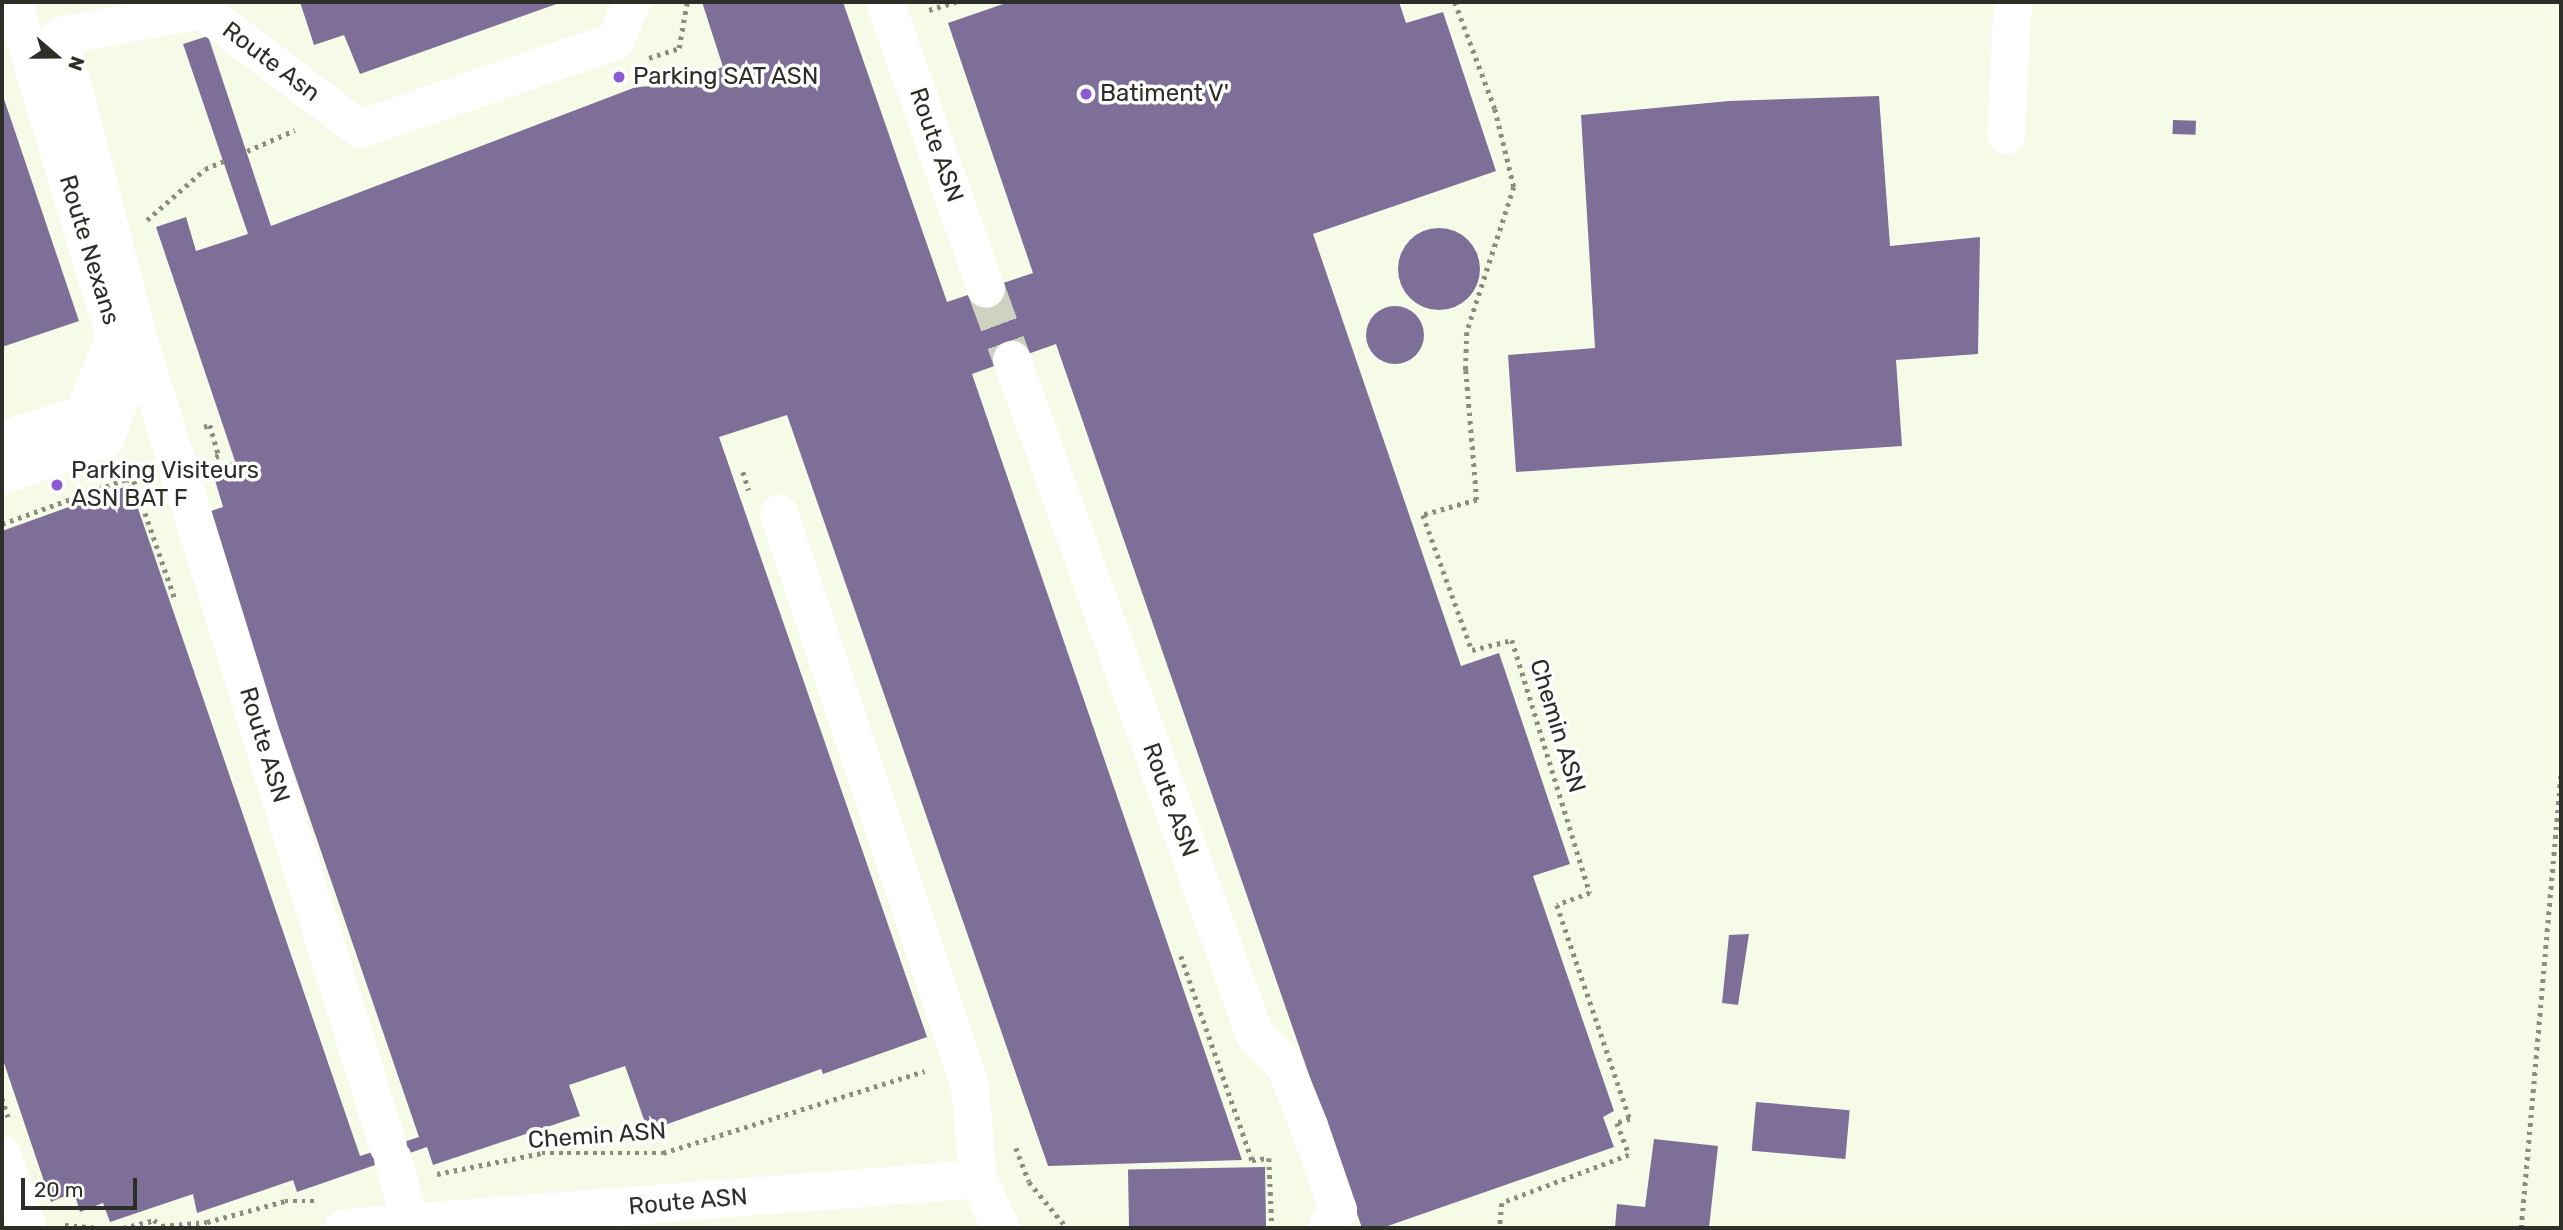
<!DOCTYPE html>
<html>
<head>
<meta charset="utf-8">
<style>
  body { margin:0 }
  #map { position:relative; width:2563px; height:1230px; overflow:hidden; background:#f6fbe7; font-family:Rubik,sans-serif }
  div>[style] { position:absolute }
  [style*='--x'] { left:calc(var(--x)*1px); top:calc(var(--y)*1px); width:calc(var(--w)*1px); rotate:calc(var(--a)*1deg) }
  .building>* { inset:0; background:#7e6f98; transform-origin:0 0 }
  .round { border-radius:50% }
  .minor-tunnel>* { height:38px; margin-top:-19px; transform-origin:0; background:repeating-linear-gradient(90deg,#ced2c1 0 38px,transparent 0 57px) }
  .path>* { height:4.5px; margin-top:-2.25px; transform-origin:0; background:repeating-linear-gradient(90deg,#8a8d80 0 3.5px,transparent 0 8.5px) }
  .minor>* { height:38px; margin:-19px; padding:0 19px; transform-origin:19px; border-radius:19px; background:#fff }
  .dots>* { width:19px; height:19px; translate:-50% -50%; box-sizing:border-box; border:4px solid #fff; border-radius:50% }
  span { translate:-50% -50%; white-space:nowrap; text-align:center; line-height:1.15; -webkit-text-stroke:7px #fff; paint-order:stroke }
  .street-label { font-size:24px; color:#2c2e27 }
  .poi-label { font-size:24px; color:#2c2e27 }
  .left { translate:0 -50%; text-align:left }
  .frame { position:absolute; inset:0; border:4px solid #2c2e27; pointer-events:none }
  .north { position:absolute; left:21px; top:21px; width:70px; height:70px; -webkit-text-stroke:5px #fff; paint-order:stroke; rotate:110deg; font-size:19px; font-weight:700; line-height:28px; text-align:center; color:#2c2e27 }
  .north::after { content:''; display:block; margin:auto; width:24px; height:32px; background:#2c2e27; clip-path:polygon(50% 0,100% 100%,50% 72%,0 100%) }
  .scale { position:absolute; left:21px; top:1178px; width:116px; height:32px; box-sizing:border-box; border:4px solid #2c2e27; border-top:0; padding-left:9px; font-size:21px; line-height:24px; white-space:nowrap; color:#2c2e27; -webkit-text-stroke:5px #fff; paint-order:stroke }
</style>
</head>
<body>
<div id="map">
  <div class="building">
    <i style="clip-path:polygon(300px 2px,562px 2px,360px 74px,344px 35px,314px 45px)"></i>
    <i style="clip-path:polygon(702px 2px,843px 2px,947px 302px,1033px 273px,948px 23px,1009px 2px,1399px 2px,1406px 23px,1443px 12px,1496px 171px,1313px 234px,1461px 666px,1499px 653px,1570px 864px,1533px 876px,1614px 1111px,1603px 1117px,1614px 1147px,1382px 1228px,1362px 1228px,1056px 344px,972px 374px,1242px 1160px,1048px 1166px,787px 415px,719px 437px,927px 1037px,823px 1074px,821px 1069px,648px 1131px,625px 1066px,569px 1085px,580px 1116px,433px 1165px,427px 1147px,297px 1192px,293px 1180px,197px 1213px,193px 1194px,110px 1222px,103px 1203px,80px 1212px,74px 1192px,51px 1202px,2px 1057px,2px 531px,130px 485px,360px 1156px,419px 1137px,205px 513px,223px 507px,212px 470px,235px 461px,156px 227px,186px 217px,196px 251px,248px 234px,183px 44px,208px 36px,271px 226px,636px 87px,670px 85px,723px 67px)"></i>
    <i style="clip-path:polygon(2px 93px,79px 321px,2px 347px)"></i>
    <i style="clip-path:polygon(1879px 96px,1890px 246px,1980px 237px,1978px 354px,1896px 360px,1902px 446px,1516px 472px,1508px 355px,1595px 348px,1581px 115px,1729px 101px)"></i>
    <i style="left:2173px;top:120px;width:23px;height:14px;rotate:2deg"></i>
    <i class="round" style="left:1398px;top:228px;width:82px;height:82px"></i>
    <i class="round" style="left:1366px;top:306px;width:58px;height:58px"></i>
    <i style="clip-path:polygon(1749px 934px,1738px 1005px,1722px 1003px,1729px 935px)"></i>
    <i style="left:1756px;top:1102px;width:94px;height:49px;rotate:5deg"></i>
    <i style="clip-path:polygon(1654px 1139px,1718px 1146px,1709px 1228px,1615px 1228px,1617px 1204px,1645px 1207px)"></i>
    <i style="left:1265px;top:1167px;width:61px;height:137px;rotate:89deg"></i>
  </div>
  <div class="minor-tunnel">
    <i style="--x:986;--y:289;--w:76;--a:69.9"></i>
  </div>
  <div class="path">
    <i style="--x:1420;--y:2;--w:6;--a:0"></i>
    <i style="--x:1455;--y:2;--w:114;--a:69.5"></i>
    <i style="--x:1495;--y:109;--w:80;--a:76.3"></i>
    <i style="--x:1514;--y:187;--w:152;--a:108"></i>
    <i style="--x:1467;--y:332;--w:38;--a:92"></i>
    <i style="--x:1466;--y:370;--w:130;--a:85.2"></i>
    <i style="--x:1477;--y:500;--w:56;--a:164.5"></i>
    <i style="--x:1423;--y:515;--w:144;--a:70.1"></i>
    <i style="--x:1472;--y:650;--w:41;--a:-14"></i>
    <i style="--x:1512;--y:640;--w:265;--a:72.9"></i>
    <i style="--x:1590;--y:893;--w:35;--a:160"></i>
    <i style="--x:1557;--y:905;--w:226;--a:71.2"></i>
    <i style="--x:1630;--y:1119;--w:14;--a:163"></i>
    <i style="--x:1617;--y:1123;--w:34;--a:69"></i>
    <i style="--x:1629;--y:1155;--w:136;--a:159.3"></i>
    <i style="--x:1502;--y:1203;--w:25;--a:95"></i>
    <i style="--x:929;--y:10;--w:28;--a:-17"></i>
    <i style="--x:649;--y:58;--w:32;--a:-18"></i>
    <i style="--x:679;--y:48;--w:47;--a:-80.1"></i>
    <i style="--x:247;--y:151;--w:52;--a:-23.6"></i>
    <i style="--x:147;--y:220;--w:77;--a:-41.3"></i>
    <i style="--x:205;--y:169;--w:21;--a:-23"></i>
    <i style="--x:204;--y:427;--w:6;--a:-18"></i>
    <i style="--x:210;--y:425;--w:32;--a:74"></i>
    <i style="--x:219;--y:456;--w:6;--a:162"></i>
    <i style="--x:743;--y:472;--w:19;--a:72"></i>
    <i style="--x:134;--y:481;--w:125;--a:70.8"></i>
    <i style="--x:2;--y:524;--w:132;--a:-19.9"></i>
    <i style="--x:126;--y:479;--w:8;--a:14"></i>
    <i style="--x:1181;--y:956;--w:216;--a:70.8"></i>
    <i style="--x:1252;--y:1160;--w:17;--a:-7"></i>
    <i style="--x:1269;--y:1158;--w:70;--a:87.5"></i>
    <i style="--x:2;--y:1098;--w:20;--a:72"></i>
    <i style="--x:1016;--y:1148;--w:36;--a:69"></i>
    <i style="--x:1029;--y:1182;--w:60;--a:50.4"></i>
    <i style="--x:437;--y:1174;--w:107;--a:-11.3"></i>
    <i style="--x:542;--y:1153;--w:121;--a:0"></i>
    <i style="--x:663;--y:1153;--w:274;--a:-17.4"></i>
    <i style="--x:65;--y:1225;--w:38;--a:5"></i>
    <i style="--x:123;--y:1228;--w:32;--a:-14"></i>
    <i style="--x:154;--y:1220;--w:10;--a:37"></i>
    <i style="--x:162;--y:1226;--w:45;--a:-5.1"></i>
    <i style="--x:207;--y:1222;--w:81;--a:-15.1"></i>
    <i style="--x:285;--y:1201;--w:31;--a:0"></i>
    <i style="--x:2521;--y:1228;--w:456;--a:-85"></i>
  </div>
  <div class="minor">
    <i style="--x:885;--y:2;--w:304;--a:70.6"></i>
    <i style="--x:2006;--y:135;--w:133;--a:-87"></i>
    <i style="--x:1012;--y:360;--w:717;--a:70.2"></i>
    <i style="--x:1255;--y:1035;--w:41;--a:45"></i>
    <i style="--x:1284;--y:1064;--w:67;--a:68"></i>
    <i style="--x:1309;--y:1126;--w:89;--a:71"></i>
    <i style="--x:1338;--y:1210;--w:21;--a:121"></i>
    <i style="--x:2;--y:440;--w:85;--a:-17.2"></i>
    <i style="--x:83;--y:415;--w:84;--a:-67.7"></i>
    <i style="--x:115;--y:337;--w:350;--a:-106.8"></i>
    <i style="--x:2;--y:476;--w:111;--a:-20.1"></i>
    <i style="--x:106;--y:438;--w:100;--a:-70.1"></i>
    <i style="--x:779;--y:514;--w:603;--a:71.54"></i>
    <i style="--x:970;--y:1086;--w:93;--a:85.1"></i>
    <i style="--x:388;--y:1146;--w:839;--a:-107.18"></i>
    <i style="--x:140;--y:344;--w:318;--a:-104.6"></i>
    <i style="--x:60;--y:36;--w:144;--a:-10.4"></i>
    <i style="--x:202;--y:10;--w:198;--a:37"></i>
    <i style="--x:360;--y:129;--w:270;--a:-19"></i>
    <i style="--x:615;--y:41;--w:43;--a:-66.4"></i>
    <i style="--x:2;--y:1155;--w:77;--a:70.4"></i>
    <i style="--x:393;--y:1159;--w:67;--a:74.5"></i>
    <i style="--x:344;--y:1228;--w:636;--a:-4.42"></i>
    <i style="--x:978;--y:1179;--w:54;--a:64.9"></i>
  </div>
  <div class="dots">
    <i style="left:619px;top:77px;background:#8d5ad2"></i>
    <i style="left:1086px;top:94px;background:#8d5ad2"></i>
    <i style="left:57px;top:485px;background:#8d5ad2"></i>
  </div>
  <div class="street-label">
    <span style="left:271px;top:62px;rotate:37deg">Route Asn</span>
    <span style="left:936px;top:145px;rotate:71deg">Route ASN</span>
    <span style="left:89px;top:250px;rotate:73deg">Route Nexans</span>
    <span style="left:1557px;top:726px;rotate:73deg">Chemin ASN</span>
    <span style="left:264px;top:745px;rotate:73deg">Route ASN</span>
    <span style="left:1170px;top:800px;rotate:70deg">Route ASN</span>
    <span style="left:597px;top:1136px;rotate:-4deg">Chemin ASN</span>
    <span style="left:688px;top:1202px;rotate:-5deg">Route ASN</span>
  </div>
  <div class="poi-label">
    <span class="left" style="left:633px;top:77px">Parking SAT ASN</span>
    <span class="left" style="left:1100px;top:94px">Batiment V'</span>
    <span class="left" style="left:71px;top:485px">Parking Visiteurs<br>ASN BAT F</span>
  </div>
  <div class="frame"></div>
  <div class="north">N</div>
  <div class="scale">20 m</div>
</div>
</body>
</html>
